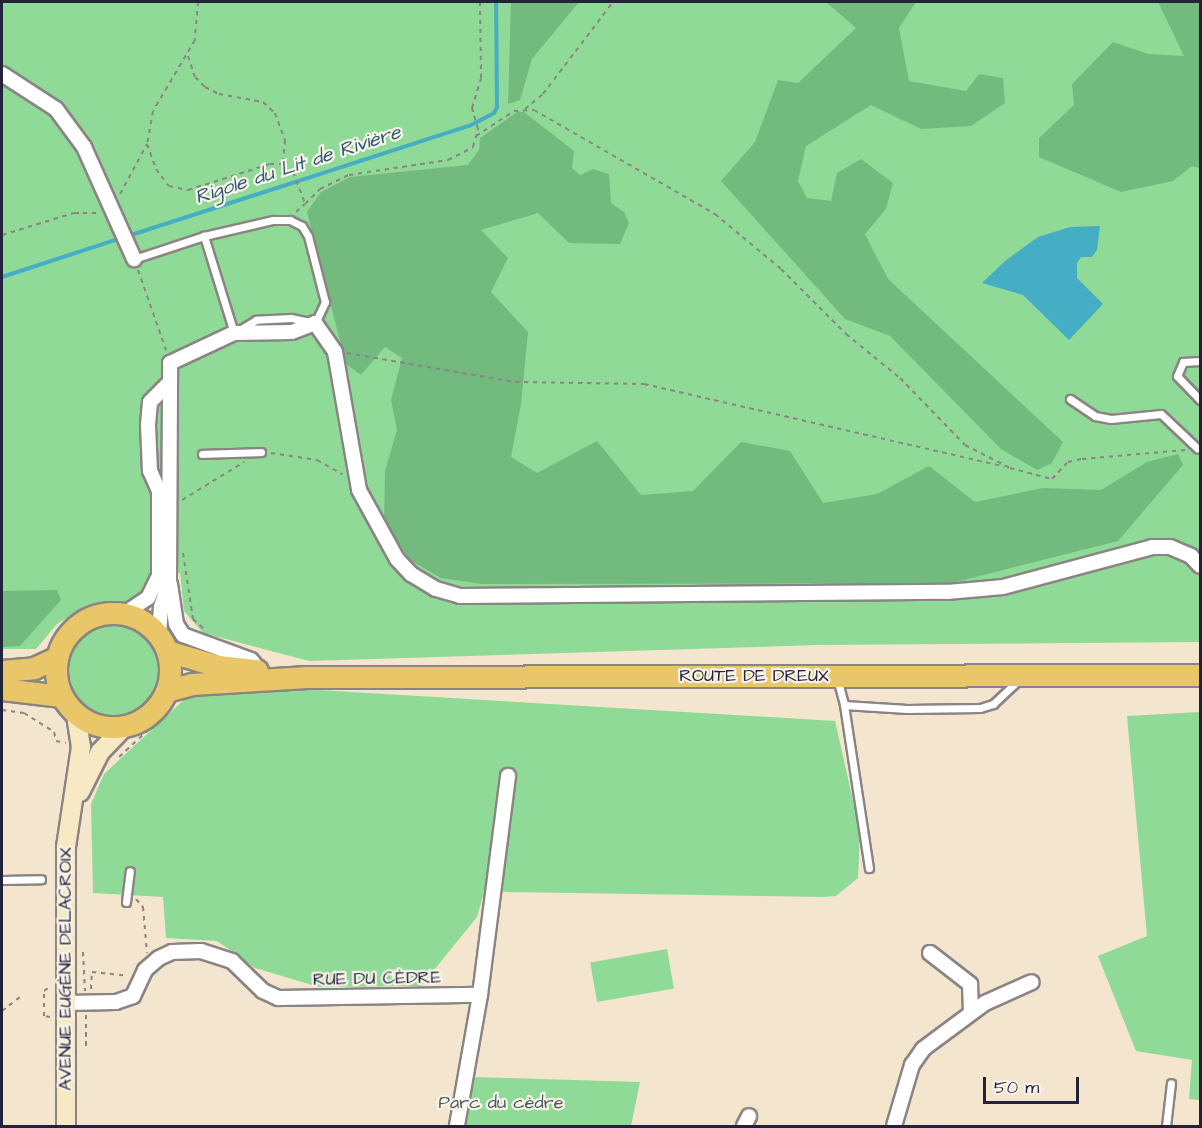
<!DOCTYPE html>
<html>
<head>
<meta charset="utf-8">
<style>
  body { margin:0 }
  #map { position:relative; width:1202px; height:1128px; overflow:hidden; background:#f4e5ce; font-family:"Architects Daughter",sans-serif }
  div>[style] { position:absolute }
  [style*='--x'] { left:calc(var(--x)*1px); top:calc(var(--y)*1px); width:calc(var(--w)*1px); rotate:calc(var(--a)*1deg) }
  .green>* { inset:0; background:#8fda96; transform-origin:0 0 }
  .round { border-radius:50% }
  .forest>* { inset:0; background:#73ba7f }
  .water>* { inset:0; background:#45aec4 }
  .stream>* { height:4px; margin:-2px; padding:0 2px; transform-origin:2px; border-radius:2px; background:#45aec4 }
  .path>* { height:2px; margin-top:-1px; transform-origin:0; background:repeating-linear-gradient(90deg,#8b8484 0 4.5px,transparent 0 9px) }
  .roads { filter:drop-shadow(2px 0 #8b8484) drop-shadow(-2px 0 #8b8484) drop-shadow(0 2px #8b8484) drop-shadow(0 -2px #8b8484) }
  .lane>* { height:7px; margin:-3.5px; padding:0 3.5px; transform-origin:3.5px; border-radius:3.5px; background:#fff }
  .street>* { height:14px; margin:-7px; padding:0 7px; transform-origin:7px; border-radius:7px; background:#fff }
  .secondary>* { height:18px; margin:-9px; padding:0 9px; transform-origin:9px; border-radius:9px; background:#f6e9c3 }
  .primary>* { height:21px; margin:-10.5px; padding:0 10.5px; transform-origin:10.5px; border-radius:10.5px; background:#e9c769 }
  .primary>.ring { margin:-10.5px; padding:0; box-sizing:content-box; background:none; border:21px solid #e9c769; border-radius:50% }
  span { translate:-50% -50%; white-space:nowrap; text-align:center; line-height:1.15; -webkit-text-stroke:4.5px #f7f3e8; paint-order:stroke }
  .street-label { font-size:18px; color:#22223b }
  .park-label { font-size:18px; color:#435956 }
  .water-label { font-size:20px; color:#305a72; font-style:italic }
  .frame { position:absolute; inset:0; border:3px solid #22223b; pointer-events:none }
  .scale { position:absolute; left:983px; top:1077px; width:96px; height:27px; box-sizing:border-box; border:3px solid #22223b; border-top:0; padding-left:8px; font-size:18px; line-height:21px; white-space:nowrap; color:#22223b; -webkit-text-stroke:4px #f7f3e8; paint-order:stroke }
</style>
</head>
<body>
<div id="map">
  <div class="green">
    <i style="clip-path:polygon(2px 2px,1200px 2px,1200px 642px,818px 645px,309px 661px,203px 633px,184px 611px,180px 573px,156px 569px,140px 600px,88px 605px,57px 624px,36px 649px,2px 649px)"></i>
    <i class="round" style="left:67px;top:625px;width:92px;height:92px"></i>
    <i style="clip-path:polygon(285px 688px,835px 721px,860px 831px,858px 878px,836px 896px,823px 897px,507px 892px,485px 889px,477px 917px,421px 986px,319px 987px,255px 968px,217px 941px,166px 938px,163px 897px,93px 893px,91px 804px,104px 774px,187px 697px)"></i>
    <i style="clip-path:polygon(1200px 712px,1200px 1100px,1189px 1099px,1192px 1060px,1136px 1051px,1098px 956px,1147px 936px,1127px 716px)"></i>
    <i style="left:667px;top:949px;width:40px;height:78px;rotate:80deg"></i>
    <i style="clip-path:polygon(473px 1077px,506px 1078px,640px 1082px,631px 1126px,465px 1126px)"></i>
  </div>
  <div class="forest">
    <i style="clip-path:polygon(511px 2px,579px 2px,532px 59px,520px 100px,508px 104px)"></i>
    <i style="clip-path:polygon(826px 2px,916px 2px,899px 28px,909px 81px,966px 91px,979px 74px,1003px 78px,1005px 103px,971px 126px,921px 129px,871px 105px,806px 146px,798px 181px,807px 198px,831px 201px,837px 173px,861px 159px,893px 183px,886px 209px,865px 234px,888px 279px,1063px 442px,1052px 463px,1037px 470px,1001px 449px,890px 336px,845px 319px,721px 181px,755px 142px,778px 80px,798px 83px,856px 28px)"></i>
    <i style="clip-path:polygon(1158px 2px,1200px 2px,1200px 168px,1192px 166px,1173px 181px,1121px 192px,1039px 157px,1039px 138px,1074px 105px,1072px 84px,1113px 42px,1148px 54px,1184px 56px)"></i>
    <i style="clip-path:polygon(517px 112px,524px 112px,574px 151px,572px 168px,580px 175px,593px 169px,609px 174px,611px 203px,624px 212px,629px 223px,620px 244px,569px 243px,538px 213px,481px 230px,508px 258px,491px 292px,528px 332px,521px 404px,511px 457px,537px 473px,597px 441px,641px 495px,693px 491px,741px 442px,790px 451px,823px 503px,877px 494px,929px 466px,975px 502px,1043px 488px,1101px 490px,1147px 462px,1178px 454px,1183px 465px,1118px 541px,952px 583px,482px 584px,441px 578px,410px 560px,384px 519px,385px 471px,397px 430px,391px 400px,402px 358px,385px 347px,361px 375px,346px 364px,307px 212px,321px 192px,350px 177px,468px 165px,479px 150px,480px 138px)"></i>
    <i style="clip-path:polygon(57px 590px,61px 600px,20px 646px,2px 647px,2px 591px)"></i>
  </div>
  <div class="water">
    <i style="clip-path:polygon(1100px 226px,1097px 250px,1092px 257px,1081px 257px,1077px 263px,1077px 278px,1103px 304px,1069px 340px,1023px 295px,982px 283px,1005px 261px,1038px 237px,1070px 227px)"></i>
  </div>
  <div class="stream">
    <i style="--x:128;--y:236;--w:358;--a:-17.9"></i>
    <i style="--x:469;--y:126;--w:28;--a:-27"></i>
    <i style="--x:494;--y:113;--w:7;--a:-63"></i>
    <i style="--x:497;--y:107;--w:105;--a:-90.5"></i>
    <i style="--x:2;--y:277;--w:125;--a:-18.1"></i>
  </div>
  <div class="path">
    <i style="--x:198;--y:2;--w:38;--a:95"></i>
    <i style="--x:195;--y:40;--w:82;--a:120.6"></i>
    <i style="--x:153;--y:111;--w:34;--a:100"></i>
    <i style="--x:147;--y:144;--w:27;--a:70"></i>
    <i style="--x:156;--y:169;--w:21;--a:53"></i>
    <i style="--x:169;--y:186;--w:19;--a:12"></i>
    <i style="--x:188;--y:190;--w:86;--a:-17.6"></i>
    <i style="--x:270;--y:164;--w:13;--a:0"></i>
    <i style="--x:283;--y:164;--w:13;--a:39"></i>
    <i style="--x:293;--y:172;--w:34;--a:69"></i>
    <i style="--x:305;--y:204;--w:21;--a:-45"></i>
    <i style="--x:320;--y:189;--w:32;--a:-26"></i>
    <i style="--x:349;--y:175;--w:100;--a:-8.6"></i>
    <i style="--x:448;--y:160;--w:28;--a:-27"></i>
    <i style="--x:473;--y:147;--w:19;--a:-74"></i>
    <i style="--x:478;--y:129;--w:22;--a:-106"></i>
    <i style="--x:472;--y:108;--w:31;--a:-73"></i>
    <i style="--x:481;--y:78;--w:76;--a:-90.8"></i>
    <i style="--x:188;--y:56;--w:22;--a:72"></i>
    <i style="--x:195;--y:77;--w:14;--a:45"></i>
    <i style="--x:205;--y:87;--w:16;--a:27"></i>
    <i style="--x:219;--y:94;--w:45;--a:10.3"></i>
    <i style="--x:263;--y:102;--w:16;--a:43"></i>
    <i style="--x:275;--y:113;--w:29;--a:70"></i>
    <i style="--x:285;--y:140;--w:24;--a:95"></i>
    <i style="--x:525;--y:109;--w:23;--a:-40"></i>
    <i style="--x:543;--y:94;--w:116;--a:-52.7"></i>
    <i style="--x:476;--y:136;--w:45;--a:-33.3"></i>
    <i style="--x:514;--y:111;--w:20;--a:-3"></i>
    <i style="--x:534;--y:110;--w:209;--a:29.9"></i>
    <i style="--x:715;--y:214;--w:86;--a:39.8"></i>
    <i style="--x:781;--y:269;--w:92;--a:45"></i>
    <i style="--x:846;--y:334;--w:70;--a:39.2"></i>
    <i style="--x:900;--y:378;--w:93;--a:45.9"></i>
    <i style="--x:965;--y:445;--w:51;--a:27.1"></i>
    <i style="--x:1010;--y:468;--w:43;--a:14.7"></i>
    <i style="--x:1052;--y:479;--w:23;--a:-47"></i>
    <i style="--x:1068;--y:462;--w:14;--a:-12"></i>
    <i style="--x:1082;--y:459;--w:104;--a:-4.9"></i>
    <i style="--x:120;--y:194;--w:57;--a:-61.6"></i>
    <i style="--x:296;--y:212;--w:12;--a:-42"></i>
    <i style="--x:2;--y:235;--w:75;--a:-17"></i>
    <i style="--x:74;--y:213;--w:25;--a:0"></i>
    <i style="--x:138;--y:270;--w:85;--a:70.7"></i>
    <i style="--x:347;--y:353;--w:170;--a:9.8"></i>
    <i style="--x:515;--y:382;--w:129;--a:0.9"></i>
    <i style="--x:644;--y:384;--w:370;--a:12.9"></i>
    <i style="--x:271;--y:453;--w:47;--a:8.7"></i>
    <i style="--x:317;--y:460;--w:29;--a:29"></i>
    <i style="--x:182;--y:500;--w:73;--a:-31.5"></i>
    <i style="--x:183;--y:553;--w:67;--a:81.4"></i>
    <i style="--x:193;--y:619;--w:15;--a:42"></i>
    <i style="--x:2;--y:710;--w:22;--a:8"></i>
    <i style="--x:24;--y:713;--w:36;--a:32"></i>
    <i style="--x:54;--y:732;--w:9;--a:77"></i>
    <i style="--x:56;--y:741;--w:10;--a:11"></i>
    <i style="--x:119;--y:757;--w:72;--a:-42.8"></i>
    <i style="--x:136;--y:899;--w:11;--a:49"></i>
    <i style="--x:143;--y:907;--w:46;--a:85"></i>
    <i style="--x:83;--y:952;--w:39;--a:87"></i>
    <i style="--x:91;--y:989;--w:17;--a:-87"></i>
    <i style="--x:92;--y:972;--w:36;--a:6"></i>
    <i style="--x:2;--y:1011;--w:23;--a:-38"></i>
    <i style="--x:50;--y:1017;--w:6;--a:-171"></i>
    <i style="--x:44;--y:1016;--w:25;--a:-90"></i>
    <i style="--x:44;--y:991;--w:9;--a:-36"></i>
    <i style="--x:86;--y:1046;--w:31;--a:-90"></i>
  </div>
  <div class="roads">
    <div class="lane">
      <i style="--x:134;--y:259;--w:74;--a:-18.2"></i>
      <i style="--x:204;--y:236;--w:71;--a:-13.1"></i>
      <i style="--x:273;--y:220;--w:17;--a:0"></i>
      <i style="--x:290;--y:220;--w:13;--a:27"></i>
      <i style="--x:302;--y:226;--w:12;--a:59"></i>
      <i style="--x:308;--y:236;--w:68;--a:75.6"></i>
      <i style="--x:325;--y:302;--w:23;--a:115"></i>
      <i style="--x:315;--y:323;--w:25;--a:-168"></i>
      <i style="--x:291;--y:318;--w:35;--a:177"></i>
      <i style="--x:256;--y:320;--w:26;--a:149"></i>
      <i style="--x:234;--y:333;--w:102;--a:-107.2"></i>
      <i style="--x:1200;--y:361;--w:17;--a:177"></i>
      <i style="--x:1183;--y:362;--w:15;--a:113"></i>
      <i style="--x:1177;--y:376;--w:33;--a:46"></i>
      <i style="--x:1070;--y:399;--w:30;--a:34"></i>
      <i style="--x:1095;--y:416;--w:16;--a:11"></i>
      <i style="--x:1111;--y:419;--w:50;--a:-5.7"></i>
      <i style="--x:1161;--y:414;--w:50;--a:43.4"></i>
      <i style="--x:202;--y:454;--w:59;--a:-1.9"></i>
      <i style="--x:837;--y:678;--w:28;--a:75"></i>
      <i style="--x:844;--y:705;--w:63;--a:3.6"></i>
      <i style="--x:907;--y:709;--w:73;--a:-0.8"></i>
      <i style="--x:980;--y:708;--w:14;--a:-17"></i>
      <i style="--x:993;--y:704;--w:34;--a:-43"></i>
      <i style="--x:844;--y:705;--w:165;--a:81.3"></i>
      <i style="--x:2;--y:880;--w:39;--a:-1"></i>
      <i style="--x:126;--y:902;--w:31;--a:-83"></i>
      <i style="--x:1166;--y:1126;--w:43;--a:-83.4"></i>
    </div>
    <div class="street">
      <i style="--x:2;--y:74;--w:64;--a:32.9"></i>
      <i style="--x:56;--y:109;--w:47;--a:53.6"></i>
      <i style="--x:84;--y:147;--w:123;--a:65.9"></i>
      <i style="--x:170;--y:584;--w:40;--a:81.5"></i>
      <i style="--x:176;--y:624;--w:13;--a:58"></i>
      <i style="--x:183;--y:635;--w:72;--a:20.2"></i>
      <i style="--x:251;--y:660;--w:13;--a:51"></i>
      <i style="--x:124;--y:614;--w:29;--a:-34"></i>
      <i style="--x:148;--y:598;--w:25;--a:-64"></i>
      <i style="--x:159;--y:575;--w:84;--a:-90"></i>
      <i style="--x:159;--y:491;--w:22;--a:-114"></i>
      <i style="--x:150;--y:471;--w:46;--a:-92.5"></i>
      <i style="--x:148;--y:425;--w:23;--a:-85"></i>
      <i style="--x:150;--y:402;--w:25;--a:-45"></i>
      <i style="--x:159;--y:635;--w:28;--a:-86"></i>
      <i style="--x:161;--y:607;--w:26;--a:-72"></i>
      <i style="--x:169;--y:582;--w:219;--a:-89.7"></i>
      <i style="--x:170;--y:363;--w:71;--a:-25.1"></i>
      <i style="--x:234;--y:333;--w:58;--a:-1"></i>
      <i style="--x:292;--y:332;--w:25;--a:-21"></i>
      <i style="--x:315;--y:323;--w:35;--a:55"></i>
      <i style="--x:335;--y:352;--w:140;--a:80.1"></i>
      <i style="--x:359;--y:490;--w:79;--a:61.2"></i>
      <i style="--x:397;--y:559;--w:21;--a:47"></i>
      <i style="--x:411;--y:574;--w:29;--a:31"></i>
      <i style="--x:436;--y:589;--w:25;--a:16"></i>
      <i style="--x:460;--y:596;--w:487;--a:-0.5"></i>
      <i style="--x:947;--y:592;--w:56;--a:-5.1"></i>
      <i style="--x:1003;--y:587;--w:154;--a:-15"></i>
      <i style="--x:1152;--y:547;--w:18;--a:0"></i>
      <i style="--x:1170;--y:547;--w:23;--a:23"></i>
      <i style="--x:1191;--y:556;--w:13;--a:48"></i>
      <i style="--x:930;--y:953;--w:51;--a:37.8"></i>
      <i style="--x:970;--y:984;--w:27;--a:88"></i>
      <i style="--x:480;--y:995;--w:221;--a:-82.7"></i>
      <i style="--x:66;--y:1003;--w:50;--a:-1.1"></i>
      <i style="--x:116;--y:1002;--w:18;--a:-19"></i>
      <i style="--x:133;--y:996;--w:29;--a:-65"></i>
      <i style="--x:145;--y:970;--w:18;--a:-41"></i>
      <i style="--x:159;--y:958;--w:14;--a:-25"></i>
      <i style="--x:172;--y:952;--w:29;--a:-2"></i>
      <i style="--x:201;--y:951;--w:33;--a:18"></i>
      <i style="--x:232;--y:961;--w:43;--a:44.1"></i>
      <i style="--x:263;--y:991;--w:17;--a:25"></i>
      <i style="--x:278;--y:998;--w:202;--a:-0.9"></i>
      <i style="--x:480;--y:995;--w:133;--a:100"></i>
      <i style="--x:744;--y:1126;--w:11;--a:-63"></i>
      <i style="--x:894;--y:1126;--w:64;--a:-73.6"></i>
      <i style="--x:912;--y:1065;--w:19;--a:-55"></i>
      <i style="--x:923;--y:1049;--w:77;--a:-36.6"></i>
      <i style="--x:985;--y:1003;--w:51;--a:-24.1"></i>
    </div>
    <div class="secondary">
      <i style="--x:80;--y:792;--w:45;--a:-63.4"></i>
      <i style="--x:100;--y:752;--w:36;--a:-46"></i>
      <i style="--x:66;--y:1126;--w:279;--a:-90"></i>
      <i style="--x:66;--y:847;--w:101;--a:-81.5"></i>
      <i style="--x:81;--y:747;--w:33;--a:-99"></i>
    </div>
    <div class="primary">
      <i class="ring" style="left:56px;top:613px;width:93px;height:93px"></i>
      <i style="--x:167;--y:651;--w:53;--a:16.4"></i>
      <i style="--x:218;--y:666;--w:39;--a:6"></i>
      <i style="--x:2;--y:671;--w:32;--a:-5"></i>
      <i style="--x:34;--y:668;--w:26;--a:-25"></i>
      <i style="--x:2;--y:689;--w:60;--a:6.7"></i>
      <i style="--x:166;--y:691;--w:27;--a:-15"></i>
      <i style="--x:192;--y:684;--w:115;--a:-3.5"></i>
      <i style="--x:307;--y:677;--w:893;--a:-0.13"></i>
    </div>
  </div>
  <div class="street-label">
    <span style="left:754px;top:676px">ROUTE DE DREUX</span>
    <span style="left:66px;top:969px;rotate:-90deg">AVENUE EUGÈNE DELACROIX</span>
    <span style="left:377px;top:979px;rotate:-1deg">RUE DU CÈDRE</span>
  </div>
  <div class="park-label">
    <span style="left:501px;top:1103px">Parc du cèdre</span>
  </div>
  <div class="water-label">
    <span style="left:298px;top:165px;rotate:-18deg">Rigole du Lit de Rivière</span>
  </div>
  <div class="frame"></div>
  <div class="scale">50 m</div>
</div>
</body>
</html>
